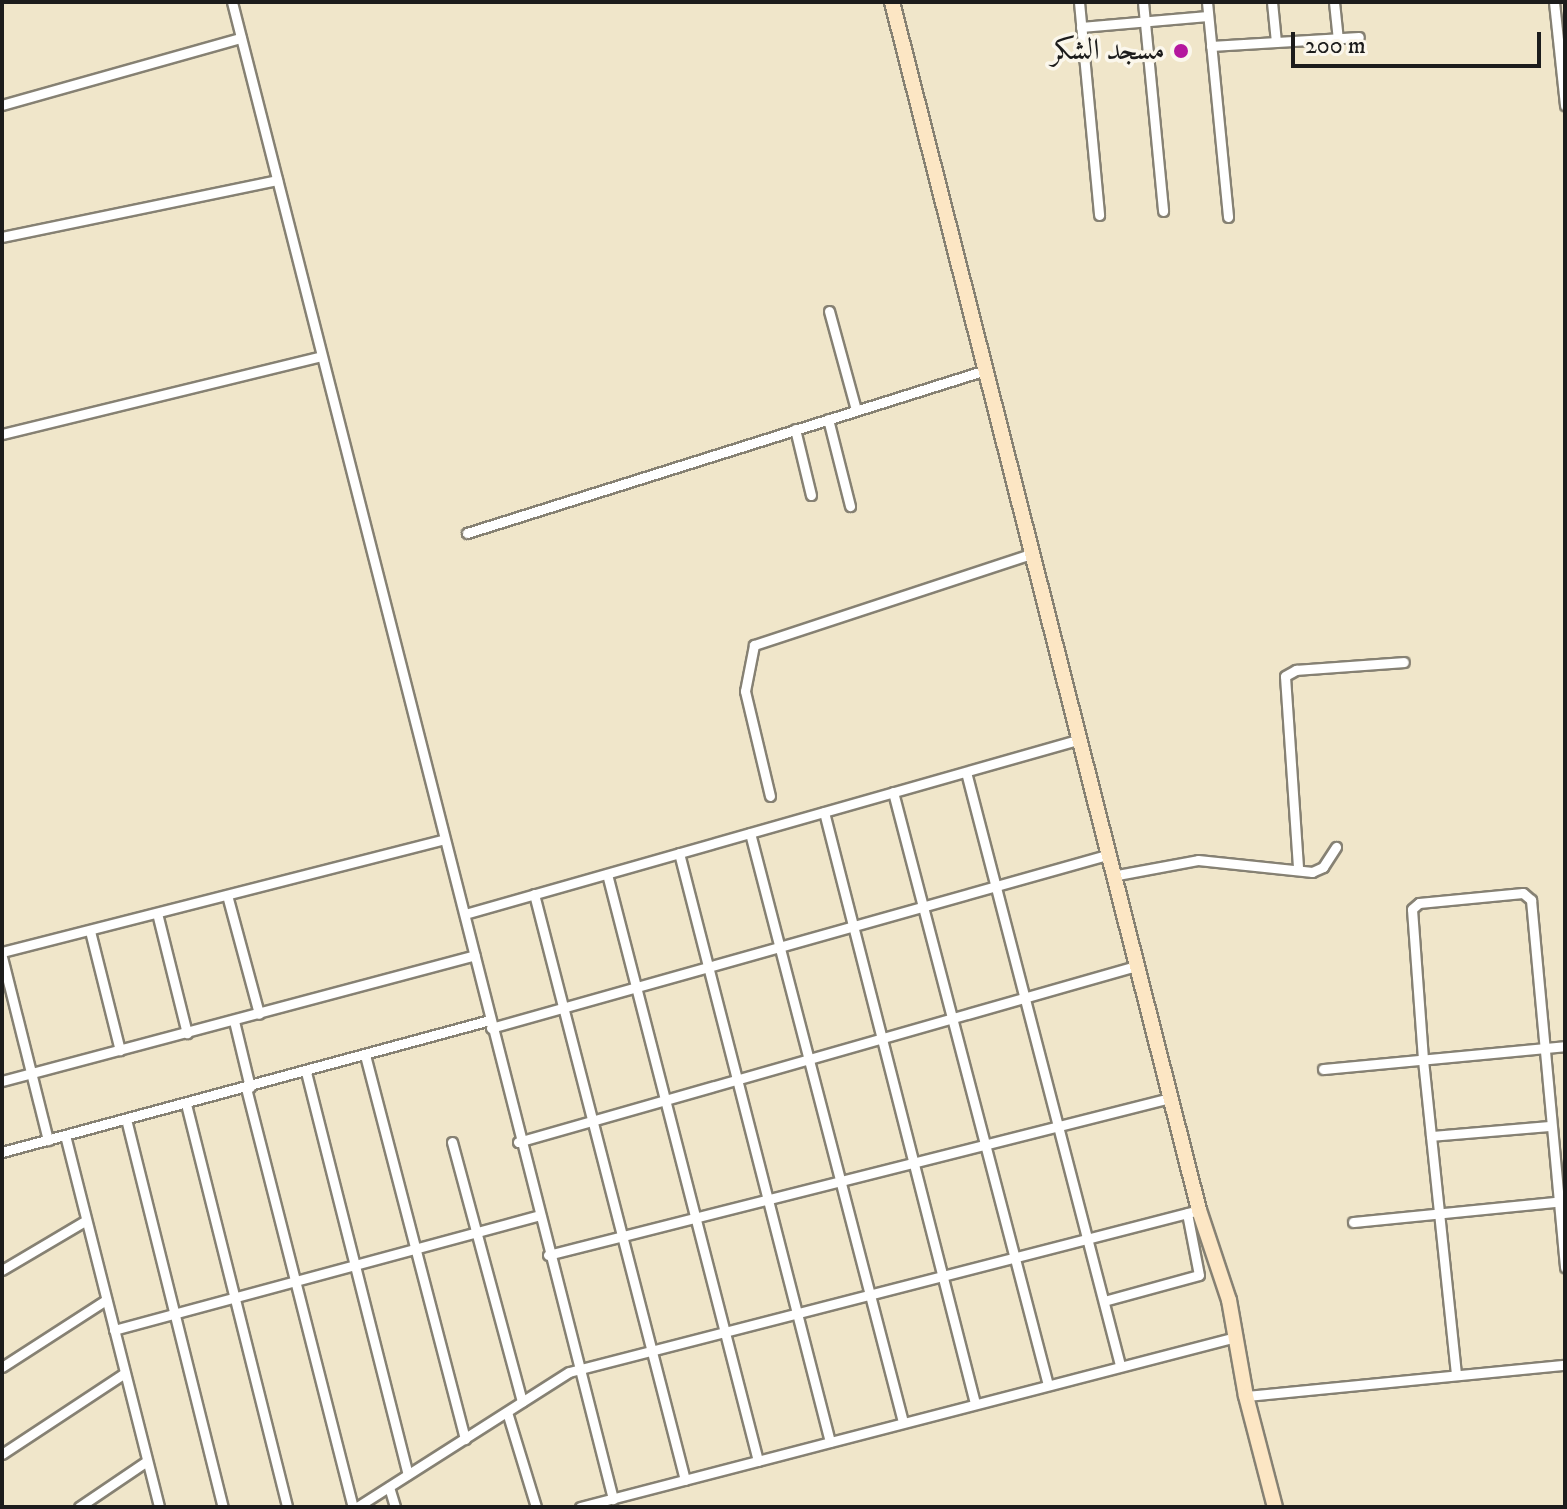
<!DOCTYPE html>
<html>
<head>
<meta charset="utf-8">
<style>
  body { margin:0 }
  #map { position:relative; width:1567px; height:1509px; overflow:hidden; background:#f0e6ca; font-family:"IM FELL DW Pica",Amiri,serif }
  div>[style] { position:absolute }
  [style*='--x'] { left:calc(var(--x)*1px); top:calc(var(--y)*1px); width:calc(var(--w)*1px); rotate:calc(var(--a)*1deg) }
  .roads { filter:drop-shadow(2px 0 #868173) drop-shadow(-2px 0 #868173) drop-shadow(0 2px #868173) drop-shadow(0 -2px #868173) }
  .street>* { height:9px; margin:-4.5px; padding:0 4.5px; transform-origin:4.5px; border-radius:4.5px; background:#fff }
  .secondary>* { height:14px; margin:-7px; padding:0 7px; transform-origin:7px; border-radius:7px; background:#fce6c4 }
  .dots>* { width:22px; height:22px; translate:-50% -50%; box-sizing:border-box; border:4px solid #fbf7ec; border-radius:50% }
  span { translate:-50% -50%; white-space:nowrap; text-align:center; line-height:1.15; -webkit-text-stroke:7px #fbf7ec; paint-order:stroke }
  .poi-label { font-size:30px; color:#1c1c1c }
  .right { translate:-100% -50%; text-align:right }
  .frame { position:absolute; inset:0; border:4px solid #1c1c1c; pointer-events:none }
  .scale { position:absolute; left:1291px; top:32px; width:250px; height:36px; box-sizing:border-box; border:4px solid #1c1c1c; border-top:0; padding-left:10px; font-size:24px; line-height:28px; white-space:nowrap; color:#1c1c1c; -webkit-text-stroke:6px #fbf7ec; paint-order:stroke }
</style>
</head>
<body>
<div id="map">
  <div class="roads">
    <div class="street">
      <i style="--x:232;--y:2;--w:1545;--a:75.72"></i>
      <i style="--x:1079;--y:2;--w:214;--a:84.6"></i>
      <i style="--x:1143;--y:2;--w:210;--a:84.5"></i>
      <i style="--x:1207;--y:2;--w:216;--a:84.4"></i>
      <i style="--x:1272;--y:2;--w:40;--a:84.3"></i>
      <i style="--x:1334;--y:2;--w:37;--a:84"></i>
      <i style="--x:1554;--y:2;--w:104;--a:83.9"></i>
      <i style="--x:1081;--y:27;--w:127;--a:-5"></i>
      <i style="--x:1211;--y:46;--w:148;--a:-3.5"></i>
      <i style="--x:2;--y:105;--w:248;--a:-15.7"></i>
      <i style="--x:2;--y:237;--w:281;--a:-11.7"></i>
      <i style="--x:829;--y:311;--w:103;--a:74.7"></i>
      <i style="--x:828;--y:419;--w:90;--a:75.8"></i>
      <i style="--x:795;--y:429;--w:68;--a:76.4"></i>
      <i style="--x:2;--y:434;--w:328;--a:-13.7"></i>
      <i style="--x:467;--y:533;--w:544;--a:-17.44"></i>
      <i style="--x:966;--y:772;--w:613;--a:75.44"></i>
      <i style="--x:893;--y:792;--w:613;--a:75.35"></i>
      <i style="--x:770;--y:796;--w:108;--a:-103.4"></i>
      <i style="--x:745;--y:691;--w:47;--a:-78.9"></i>
      <i style="--x:754;--y:645;--w:292;--a:-18.2"></i>
      <i style="--x:824;--y:812;--w:610;--a:75.67"></i>
      <i style="--x:750;--y:833;--w:609;--a:75.44"></i>
      <i style="--x:679;--y:853;--w:608;--a:75.62"></i>
      <i style="--x:1298;--y:867;--w:191;--a:-93.9"></i>
      <i style="--x:1285;--y:676;--w:13;--a:-29"></i>
      <i style="--x:1296;--y:670;--w:108;--a:-4.2"></i>
      <i style="--x:607;--y:874;--w:606;--a:75.57"></i>
      <i style="--x:1112;--y:876;--w:87;--a:-10.5"></i>
      <i style="--x:1198;--y:860;--w:115;--a:6"></i>
      <i style="--x:1312;--y:872;--w:12;--a:-24"></i>
      <i style="--x:1323;--y:867;--w:24;--a:-57"></i>
      <i style="--x:534;--y:894;--w:605;--a:75.55"></i>
      <i style="--x:227;--y:895;--w:123;--a:74.9"></i>
      <i style="--x:157;--y:913;--w:124;--a:76"></i>
      <i style="--x:465;--y:914;--w:636;--a:-15.87"></i>
      <i style="--x:90;--y:931;--w:123;--a:75.9"></i>
      <i style="--x:2;--y:952;--w:456;--a:-14.3"></i>
      <i style="--x:2;--y:957;--w:189;--a:75.9"></i>
      <i style="--x:234;--y:1021;--w:68;--a:76.4"></i>
      <i style="--x:491;--y:1028;--w:640;--a:-15.69"></i>
      <i style="--x:365;--y:1055;--w:397;--a:75.4"></i>
      <i style="--x:1323;--y:1069;--w:243;--a:-5.4"></i>
      <i style="--x:306;--y:1072;--w:415;--a:75.8"></i>
      <i style="--x:2;--y:1081;--w:489;--a:-14.9"></i>
      <i style="--x:246;--y:1088;--w:432;--a:75.7"></i>
      <i style="--x:186;--y:1104;--w:415;--a:75.9"></i>
      <i style="--x:126;--y:1119;--w:400;--a:76"></i>
      <i style="--x:65;--y:1135;--w:384;--a:75.8"></i>
      <i style="--x:1431;--y:1136;--w:120;--a:-4.8"></i>
      <i style="--x:452;--y:1142;--w:269;--a:74.9"></i>
      <i style="--x:518;--y:1142;--w:643;--a:-15.9"></i>
      <i style="--x:2;--y:1152;--w:506;--a:-15.14"></i>
      <i style="--x:1353;--y:1222;--w:213;--a:-5.7"></i>
      <i style="--x:548;--y:1255;--w:642;--a:-14.17"></i>
      <i style="--x:2;--y:1270;--w:96;--a:-30.6"></i>
      <i style="--x:1104;--y:1301;--w:98;--a:-15.3"></i>
      <i style="--x:1199;--y:1275;--w:63;--a:-101"></i>
      <i style="--x:114;--y:1330;--w:438;--a:-15.1"></i>
      <i style="--x:2;--y:1367;--w:124;--a:-32.8"></i>
      <i style="--x:1456;--y:1374;--w:317;--a:-96"></i>
      <i style="--x:1423;--y:1059;--w:150;--a:-94.2"></i>
      <i style="--x:1412;--y:909;--w:9;--a:-41"></i>
      <i style="--x:1419;--y:903;--w:104;--a:-5.5"></i>
      <i style="--x:1523;--y:893;--w:11;--a:41"></i>
      <i style="--x:1531;--y:900;--w:369;--a:84.7"></i>
      <i style="--x:1246;--y:1396;--w:321;--a:-5.6"></i>
      <i style="--x:507;--y:1412;--w:99;--a:73"></i>
      <i style="--x:2;--y:1454;--w:147;--a:-33.4"></i>
      <i style="--x:389;--y:1487;--w:21;--a:73"></i>
      <i style="--x:79;--y:1507;--w:82;--a:-34.1"></i>
      <i style="--x:357;--y:1507;--w:251;--a:-32.5"></i>
      <i style="--x:569;--y:1372;--w:650;--a:-14.42"></i>
      <i style="--x:580;--y:1507;--w:678;--a:-14.53"></i>
    </div>
    <div class="secondary">
      <i style="--x:892;--y:2;--w:1246;--a:75.74"></i>
      <i style="--x:1199;--y:1210;--w:95;--a:71.6"></i>
      <i style="--x:1229;--y:1300;--w:97;--a:80"></i>
      <i style="--x:1246;--y:1396;--w:115;--a:75.4"></i>
    </div>
  </div>
  <div class="dots">
    <i style="left:1181px;top:51px;background:#b5179e"></i>
  </div>
  <div class="poi-label">
    <span class="right" style="left:1165px;top:51px">مسجد الشكر</span>
  </div>
  <div class="frame"></div>
  <div class="scale">200 m</div>
</div>
</body>
</html>
